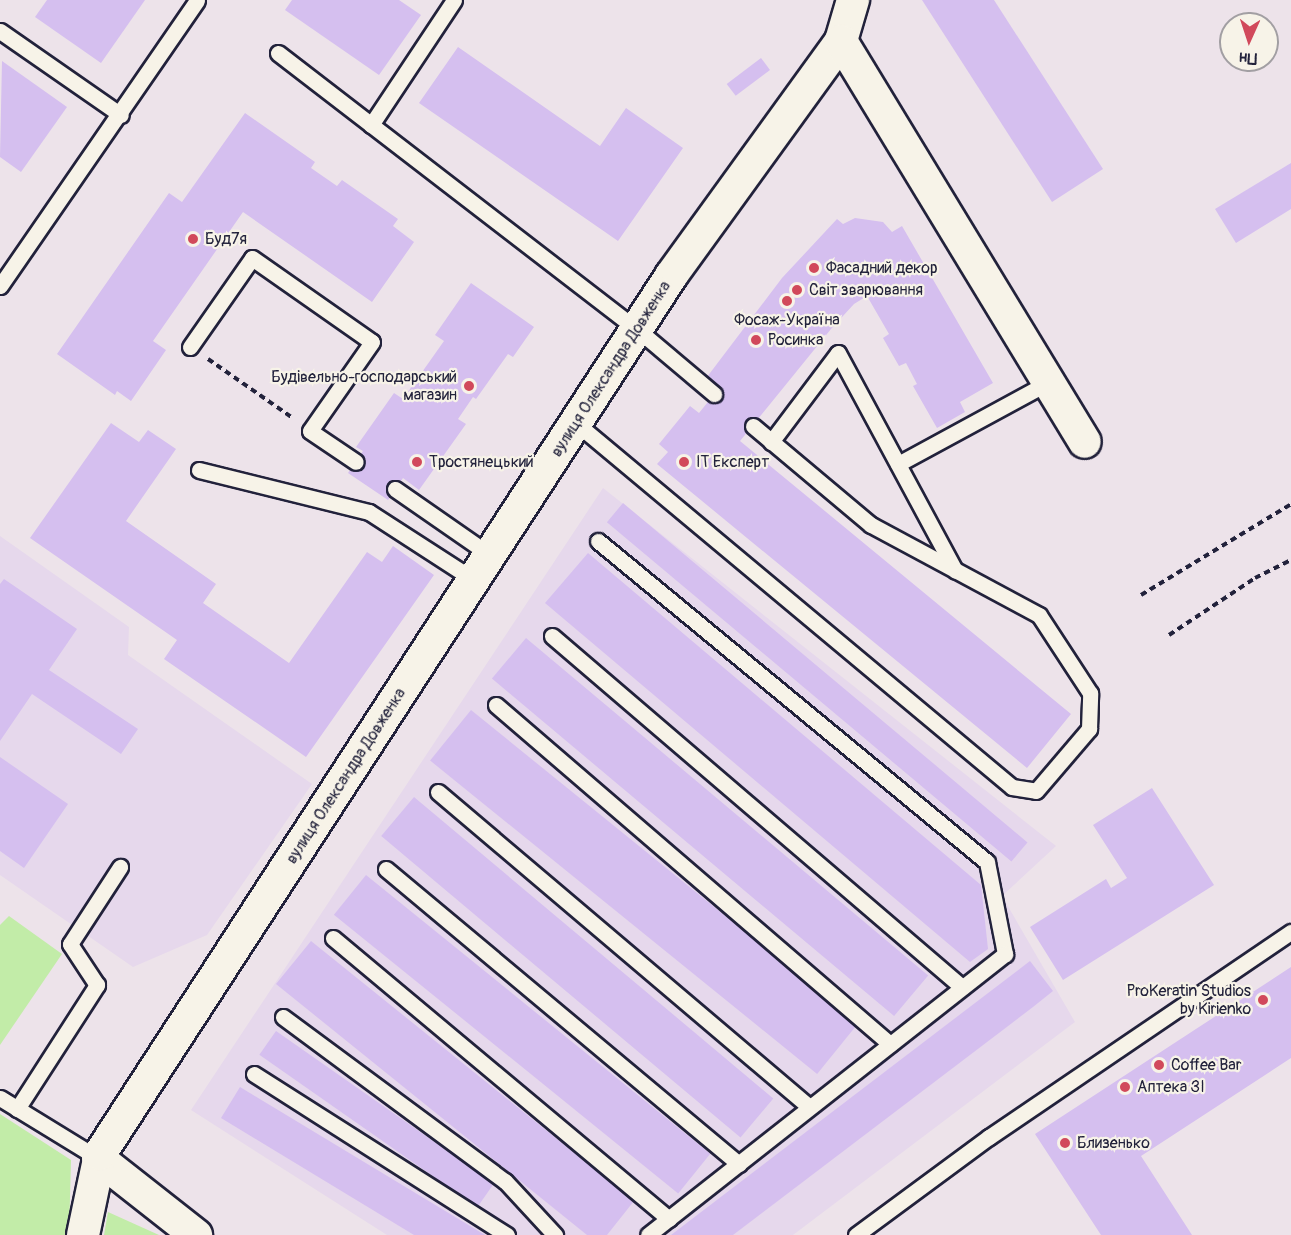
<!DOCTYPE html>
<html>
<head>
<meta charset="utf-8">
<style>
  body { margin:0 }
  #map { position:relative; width:1291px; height:1235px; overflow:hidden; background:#ede3ea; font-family:Pangolin,sans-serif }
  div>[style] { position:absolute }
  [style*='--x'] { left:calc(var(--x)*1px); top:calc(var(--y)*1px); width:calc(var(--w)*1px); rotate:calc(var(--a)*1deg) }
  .built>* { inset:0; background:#e6d8ec }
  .green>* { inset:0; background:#c2eca8 }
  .building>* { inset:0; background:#d5bfef; transform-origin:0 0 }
  .path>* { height:4px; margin-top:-2px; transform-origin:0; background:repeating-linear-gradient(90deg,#22223b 0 6px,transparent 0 10.5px) }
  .roads { filter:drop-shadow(2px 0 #22223b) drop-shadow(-2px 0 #22223b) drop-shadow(0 2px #22223b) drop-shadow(0 -2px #22223b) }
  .service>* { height:15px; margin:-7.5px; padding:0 7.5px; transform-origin:7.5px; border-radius:7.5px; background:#f7f3e8 }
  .minor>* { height:32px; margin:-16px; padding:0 16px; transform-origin:16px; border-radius:16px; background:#f7f3e8 }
  .dots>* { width:16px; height:16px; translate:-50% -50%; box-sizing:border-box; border:3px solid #f7f3e8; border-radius:50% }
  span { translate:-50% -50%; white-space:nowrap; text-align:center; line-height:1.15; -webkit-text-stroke:4.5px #f7f3e8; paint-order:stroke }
  .poi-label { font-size:16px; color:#22223b }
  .left { translate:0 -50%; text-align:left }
  .right { translate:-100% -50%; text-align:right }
  .street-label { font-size:16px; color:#22223b }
  .north { position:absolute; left:1219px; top:12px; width:60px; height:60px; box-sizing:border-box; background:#f7f3e8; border:2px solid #a29fa3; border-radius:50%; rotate:183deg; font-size:16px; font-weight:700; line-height:24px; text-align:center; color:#22223b }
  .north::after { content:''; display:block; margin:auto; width:21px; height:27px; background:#d1495b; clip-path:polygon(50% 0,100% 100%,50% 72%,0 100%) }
</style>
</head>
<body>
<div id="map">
  <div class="built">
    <i style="clip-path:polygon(603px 488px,1056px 846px,1002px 896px,1075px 1022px,793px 1235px,387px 1235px,191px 1110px)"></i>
    <i style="clip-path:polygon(0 536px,129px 627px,128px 655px,312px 784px,207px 935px,133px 967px,0 875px)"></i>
  </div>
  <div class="green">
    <i style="clip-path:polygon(9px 916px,62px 954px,0 1045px,0 925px)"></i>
    <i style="clip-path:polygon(0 1114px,71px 1160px,69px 1235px,0 1235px)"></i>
    <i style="clip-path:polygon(108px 1212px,159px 1235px,104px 1235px)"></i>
  </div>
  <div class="building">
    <i style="clip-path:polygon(47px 0,145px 0,101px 63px,35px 17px)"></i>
    <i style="clip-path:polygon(292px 0,399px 0,421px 15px,379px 75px,285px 10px)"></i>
    <i style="clip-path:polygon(922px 0,994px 0,1103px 169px,1052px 202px)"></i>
    <i style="clip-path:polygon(458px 47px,600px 146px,626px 108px,683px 148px,618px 241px,419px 103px)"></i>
    <i style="left:761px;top:58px;width:15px;height:43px;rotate:53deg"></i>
    <i style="clip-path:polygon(2px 61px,67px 107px,21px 172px,0 157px)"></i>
    <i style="clip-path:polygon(245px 113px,315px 162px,311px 168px,337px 186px,342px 180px,398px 219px,393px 226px,414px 242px,372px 302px,243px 212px,153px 341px,166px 350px,131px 401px,117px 391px,115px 395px,57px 354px,169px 193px,182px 202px)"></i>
    <i style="clip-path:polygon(1291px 163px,1291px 209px,1236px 243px,1215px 209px)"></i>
    <i style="clip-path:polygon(855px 218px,883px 222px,892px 232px,902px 226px,993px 383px,960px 402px,965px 412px,937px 428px,913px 386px,917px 384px,906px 363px,899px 366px,883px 338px,889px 334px,867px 296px,854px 304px,831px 329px,740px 441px,1071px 714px,1027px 768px,657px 464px,668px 452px,659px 444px,690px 406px,699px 413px,720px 387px,707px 377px,782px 278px,837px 219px,843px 224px)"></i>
    <i style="clip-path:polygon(471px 283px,534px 327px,513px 357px,508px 354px,476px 399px,473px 397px,458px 419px,466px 424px,419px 490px,403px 478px,388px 500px,348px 473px,363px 451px,356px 447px,394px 393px,403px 399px,444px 341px,435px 335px)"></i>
    <i style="clip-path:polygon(111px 423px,139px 442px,148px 430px,176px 449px,126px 521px,216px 584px,203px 603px,289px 663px,367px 552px,382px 562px,393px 546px,434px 575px,306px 757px,164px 659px,177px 640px,30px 538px)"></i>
    <i style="left:623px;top:503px;width:528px;height:25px;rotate:40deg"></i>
    <i style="clip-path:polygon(588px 553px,981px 885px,988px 949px,970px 962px,545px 603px)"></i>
    <i style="clip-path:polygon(4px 579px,77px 629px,49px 670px,138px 729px,121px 754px,32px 694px,0 741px,0 584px)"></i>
    <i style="left:526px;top:638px;width:525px;height:53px;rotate:40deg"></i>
    <i style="left:471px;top:710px;width:498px;height:65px;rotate:39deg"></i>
    <i style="clip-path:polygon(0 757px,68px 804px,24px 868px,0 851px)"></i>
    <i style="clip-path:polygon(1152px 788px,1214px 885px,1063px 980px,1030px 927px,1106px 879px,1111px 888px,1127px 878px,1093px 825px)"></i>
    <i style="left:414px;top:797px;width:469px;height:51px;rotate:40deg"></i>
    <i style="left:366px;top:875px;width:443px;height:51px;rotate:39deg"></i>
    <i style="clip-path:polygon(311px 941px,634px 1201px,607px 1235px,587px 1235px,276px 984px)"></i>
    <i style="clip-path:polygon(1030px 961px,1053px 991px,1033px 1007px,733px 1235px,671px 1235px)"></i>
    <i style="clip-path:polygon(1291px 967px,1291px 1058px,1141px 1156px,1192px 1235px,1101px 1235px,1035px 1134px)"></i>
    <i style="left:276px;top:1031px;width:266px;height:29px;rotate:35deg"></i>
    <i style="clip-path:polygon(240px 1087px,485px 1235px,414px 1235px,221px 1118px)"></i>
  </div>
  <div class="path">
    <i style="--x:208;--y:359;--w:103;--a:34.8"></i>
    <i style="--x:1141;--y:595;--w:175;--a:-31.2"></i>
    <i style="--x:1169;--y:635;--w:103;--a:-33.5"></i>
    <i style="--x:1255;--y:578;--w:40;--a:-26.6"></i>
  </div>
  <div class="roads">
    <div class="service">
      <i style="--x:0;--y:31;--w:147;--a:34.8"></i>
      <i style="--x:278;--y:53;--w:453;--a:37.6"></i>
      <i style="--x:637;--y:329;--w:101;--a:40.2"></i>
      <i style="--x:371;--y:125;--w:150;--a:-56.4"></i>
      <i style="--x:0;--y:286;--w:347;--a:-55.4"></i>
      <i style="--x:190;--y:347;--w:108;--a:-55.1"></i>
      <i style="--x:252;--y:258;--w:146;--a:35"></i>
      <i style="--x:372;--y:342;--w:108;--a:124.9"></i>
      <i style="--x:310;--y:431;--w:55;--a:34"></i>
      <i style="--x:576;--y:423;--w:568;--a:39.86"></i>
      <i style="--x:1012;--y:787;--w:24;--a:9"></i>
      <i style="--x:1036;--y:791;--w:82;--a:-49.5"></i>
      <i style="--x:1089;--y:729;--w:36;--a:-88"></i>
      <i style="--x:1090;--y:693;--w:93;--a:-123.2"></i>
      <i style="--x:1039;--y:615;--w:191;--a:-151.8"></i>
      <i style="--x:871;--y:525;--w:154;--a:-140"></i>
      <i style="--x:771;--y:442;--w:111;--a:-53"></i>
      <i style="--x:838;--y:353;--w:247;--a:61.7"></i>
      <i style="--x:898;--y:464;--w:170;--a:-28.5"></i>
      <i style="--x:199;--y:470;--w:175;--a:13.9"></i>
      <i style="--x:369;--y:512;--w:125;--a:32.9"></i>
      <i style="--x:395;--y:489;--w:116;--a:34.8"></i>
      <i style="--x:598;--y:541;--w:504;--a:39.53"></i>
      <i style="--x:987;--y:862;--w:94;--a:78.9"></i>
      <i style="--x:1005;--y:954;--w:454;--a:141.8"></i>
      <i style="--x:552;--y:636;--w:540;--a:40.57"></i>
      <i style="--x:496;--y:705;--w:520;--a:40.71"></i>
      <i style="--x:438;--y:792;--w:487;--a:40.3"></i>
      <i style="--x:386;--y:869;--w:460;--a:39.9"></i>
      <i style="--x:333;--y:938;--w:438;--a:39.9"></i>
      <i style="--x:283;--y:1017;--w:276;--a:36.5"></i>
      <i style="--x:505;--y:1181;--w:74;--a:47.2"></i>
      <i style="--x:254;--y:1074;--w:300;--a:32.5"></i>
      <i style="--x:0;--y:1098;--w:115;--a:31.5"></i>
      <i style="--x:17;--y:1109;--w:148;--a:-57.2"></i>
      <i style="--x:97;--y:985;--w:49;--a:-123.4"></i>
      <i style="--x:70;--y:944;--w:92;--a:-57"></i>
      <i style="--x:856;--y:1235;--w:165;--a:-36.4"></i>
      <i style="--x:989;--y:1137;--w:365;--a:-34.2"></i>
    </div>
    <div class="minor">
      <i style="--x:841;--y:41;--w:43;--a:-73.7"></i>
      <i style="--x:98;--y:1158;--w:125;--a:38.2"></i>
      <i style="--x:83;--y:1235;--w:83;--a:-78.1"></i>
      <i style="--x:100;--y:1154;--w:1047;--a:-56.96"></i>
      <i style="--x:671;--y:276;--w:290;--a:-54.1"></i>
      <i style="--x:841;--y:41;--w:469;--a:58.7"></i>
    </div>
  </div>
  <div class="dots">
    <i style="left:193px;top:239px;background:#d1495b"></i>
    <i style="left:814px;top:268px;background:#d1495b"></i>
    <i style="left:797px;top:290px;background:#d1495b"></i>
    <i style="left:787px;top:301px;background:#d1495b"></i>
    <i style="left:756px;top:340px;background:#d1495b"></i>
    <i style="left:469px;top:386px;background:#d1495b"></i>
    <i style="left:417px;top:462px;background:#d1495b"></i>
    <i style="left:684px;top:462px;background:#d1495b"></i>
    <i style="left:1263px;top:1000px;background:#d1495b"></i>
    <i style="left:1159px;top:1065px;background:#d1495b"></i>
    <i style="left:1125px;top:1087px;background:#d1495b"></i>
    <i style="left:1065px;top:1143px;background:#d1495b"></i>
  </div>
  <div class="poi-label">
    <span class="left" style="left:205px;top:239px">Буд7я</span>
    <span class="left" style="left:826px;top:268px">Фасадний декор</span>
    <span class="left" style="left:809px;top:290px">Світ зварювання</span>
    <span style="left:787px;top:320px">Фосаж-Україна</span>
    <span class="left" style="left:768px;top:340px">Росинка</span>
    <span class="right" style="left:457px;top:386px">Будівельно-господарський<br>магазин</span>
    <span class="left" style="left:429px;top:462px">Тростянецький</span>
    <span class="left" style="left:696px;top:462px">IT Експерт</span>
    <span class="right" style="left:1251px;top:1000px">ProKeratin Studios<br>by Kirienko</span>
    <span class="left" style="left:1171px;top:1065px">Coffee Bar</span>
    <span class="left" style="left:1137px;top:1087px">Аптека ЗІ</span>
    <span class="left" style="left:1077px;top:1143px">Близенько</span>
  </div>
  <div class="street-label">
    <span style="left:611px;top:369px;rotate:-57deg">вулиця Олександра Довженка</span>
    <span style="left:346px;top:776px;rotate:-57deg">вулиця Олександра Довженка</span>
  </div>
  <div class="north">Пн</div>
</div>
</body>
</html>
